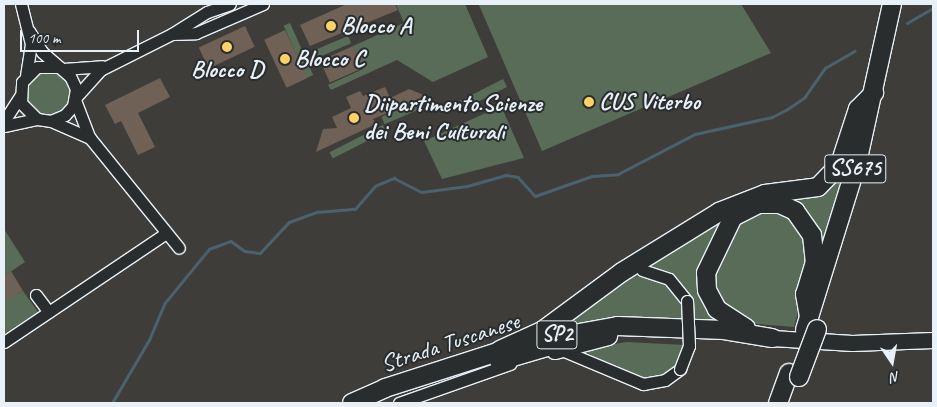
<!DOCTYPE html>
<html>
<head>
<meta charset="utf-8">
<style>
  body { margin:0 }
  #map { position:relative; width:937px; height:407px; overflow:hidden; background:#3f3d3a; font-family:Caveat,sans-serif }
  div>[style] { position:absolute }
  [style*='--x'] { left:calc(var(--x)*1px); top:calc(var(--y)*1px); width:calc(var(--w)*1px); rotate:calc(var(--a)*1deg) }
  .green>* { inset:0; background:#586c57; transform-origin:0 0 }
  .round { border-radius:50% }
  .stream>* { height:2.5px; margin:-1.25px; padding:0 1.25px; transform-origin:1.25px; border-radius:1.25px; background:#4a616e }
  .building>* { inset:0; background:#6f6155; transform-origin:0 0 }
  .roads { filter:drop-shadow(1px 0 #e8f1f8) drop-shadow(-1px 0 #e8f1f8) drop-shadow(0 1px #e8f1f8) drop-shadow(0 -1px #e8f1f8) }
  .minor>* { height:11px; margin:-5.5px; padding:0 5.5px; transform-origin:5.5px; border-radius:5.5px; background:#2a2d2e }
  .major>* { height:15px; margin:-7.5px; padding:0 7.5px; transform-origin:7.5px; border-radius:7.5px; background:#2a2d2e }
  .highway>* { height:18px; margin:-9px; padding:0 9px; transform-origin:9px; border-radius:9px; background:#2a2d2e }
  .bridges { filter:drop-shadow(1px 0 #e8f1f8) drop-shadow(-1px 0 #e8f1f8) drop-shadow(0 1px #e8f1f8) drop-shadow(0 -1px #e8f1f8) }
  .minor-bridge>* { height:11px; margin:-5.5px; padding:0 5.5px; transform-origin:5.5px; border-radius:5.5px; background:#2a2d2e }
  .highway-bridge>* { height:18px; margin:-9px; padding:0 9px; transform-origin:9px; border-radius:9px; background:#2a2d2e }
  .dots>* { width:14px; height:14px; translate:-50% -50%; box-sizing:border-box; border:2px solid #2a2d2e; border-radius:50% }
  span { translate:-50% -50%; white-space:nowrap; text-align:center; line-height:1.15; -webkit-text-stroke:4px #2a2d2e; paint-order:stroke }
  .shield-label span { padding:1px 4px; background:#2a2d2e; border:1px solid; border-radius:4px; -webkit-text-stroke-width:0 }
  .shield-label { font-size:22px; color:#e8f1f8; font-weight:700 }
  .poi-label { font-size:24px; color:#e8f1f8; font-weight:700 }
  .left { translate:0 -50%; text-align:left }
  .street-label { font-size:24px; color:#e8f1f8 }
  .frame { position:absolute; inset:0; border:5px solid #e8f1f8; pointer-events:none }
  .north { position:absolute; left:867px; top:337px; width:50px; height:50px; -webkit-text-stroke:4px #2a2d2e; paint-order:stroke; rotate:168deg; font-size:14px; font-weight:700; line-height:20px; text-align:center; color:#e8f1f8 }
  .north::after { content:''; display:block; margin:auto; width:18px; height:22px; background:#e8f1f8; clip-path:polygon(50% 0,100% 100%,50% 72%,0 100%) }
  .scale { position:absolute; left:20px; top:30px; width:119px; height:22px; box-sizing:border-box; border:2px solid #e8f1f8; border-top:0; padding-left:6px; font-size:15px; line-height:18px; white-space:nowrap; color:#e8f1f8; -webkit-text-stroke:4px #2a2d2e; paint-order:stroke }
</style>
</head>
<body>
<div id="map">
  <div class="green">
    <i style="clip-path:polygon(396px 4px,465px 4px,488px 57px,433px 82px,397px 60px,331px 90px,328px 85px,363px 69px,353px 46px,404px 23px)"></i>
    <i style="clip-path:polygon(741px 4px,771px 53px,542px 151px,479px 5px)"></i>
    <i style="left:290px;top:23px;width:57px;height:7px;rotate:66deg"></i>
    <i style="left:348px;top:36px;width:8px;height:38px;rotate:67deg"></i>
    <i class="round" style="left:26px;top:71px;width:44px;height:44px"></i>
    <i style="left:503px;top:79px;width:9px;height:48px;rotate:63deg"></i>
    <i style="left:421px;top:100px;width:8px;height:43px;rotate:67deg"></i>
    <i style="clip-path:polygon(501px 106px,524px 158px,442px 179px,424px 141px)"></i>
    <i style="left:383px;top:125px;width:7px;height:60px;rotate:63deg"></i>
    <i style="clip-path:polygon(842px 179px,822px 245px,785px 199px,814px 196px)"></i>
    <i style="clip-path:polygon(779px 210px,802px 226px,812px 261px,794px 327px,745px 323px,716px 297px,713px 268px,730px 230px,749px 212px)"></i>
    <i style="clip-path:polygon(730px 213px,703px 266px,729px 325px,562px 328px,629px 276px,647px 277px,666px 284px,682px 306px,693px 301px,677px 278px,649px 265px)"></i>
    <i style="clip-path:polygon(4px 229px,25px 262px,4px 276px)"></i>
    <i style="clip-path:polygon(15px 290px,18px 294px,23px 291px,38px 312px,4px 334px,4px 301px)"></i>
    <i style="clip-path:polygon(626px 342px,686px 345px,684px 357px,669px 374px,636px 379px,582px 350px)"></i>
  </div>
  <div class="stream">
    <i style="--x:907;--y:23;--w:30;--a:-30"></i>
    <i style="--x:112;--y:403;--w:73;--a:-59.6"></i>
    <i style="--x:149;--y:340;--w:39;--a:-67"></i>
    <i style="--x:164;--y:304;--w:71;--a:-50.7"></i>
    <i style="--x:209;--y:249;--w:23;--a:-20"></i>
    <i style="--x:231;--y:241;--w:17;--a:36"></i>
    <i style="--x:245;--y:251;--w:15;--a:8"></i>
    <i style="--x:260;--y:253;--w:42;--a:-46.9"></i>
    <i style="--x:289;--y:222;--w:30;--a:-20"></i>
    <i style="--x:317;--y:212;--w:38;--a:-5"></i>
    <i style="--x:355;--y:209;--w:30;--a:-49"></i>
    <i style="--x:375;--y:186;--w:21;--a:-23"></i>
    <i style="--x:394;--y:178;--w:31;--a:27"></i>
    <i style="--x:422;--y:192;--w:45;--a:-7.6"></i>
    <i style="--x:467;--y:186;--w:41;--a:-15.8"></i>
    <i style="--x:506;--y:175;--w:12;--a:9"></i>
    <i style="--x:518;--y:177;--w:25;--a:48"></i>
    <i style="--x:535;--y:196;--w:60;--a:-19.3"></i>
    <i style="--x:592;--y:176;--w:26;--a:-4"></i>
    <i style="--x:618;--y:174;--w:87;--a:-27.5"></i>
    <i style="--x:695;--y:134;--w:79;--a:-12.4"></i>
    <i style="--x:772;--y:117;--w:16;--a:-27"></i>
    <i style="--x:786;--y:110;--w:22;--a:-34"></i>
    <i style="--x:804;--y:98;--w:37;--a:-55"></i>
    <i style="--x:825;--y:68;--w:34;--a:-30"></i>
  </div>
  <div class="building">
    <i style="clip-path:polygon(347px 4px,395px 4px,398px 10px,310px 46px,300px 25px)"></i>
    <i style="left:245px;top:26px;width:23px;height:51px;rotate:65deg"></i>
    <i style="left:285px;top:30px;width:53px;height:23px;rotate:65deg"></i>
    <i style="left:353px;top:46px;width:24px;height:36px;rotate:66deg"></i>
    <i style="clip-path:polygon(160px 78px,170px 97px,138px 113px,155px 147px,138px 155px,121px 121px,115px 124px,105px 105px)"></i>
    <i style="clip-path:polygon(385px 87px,390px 98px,409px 89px,426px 96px,373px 119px,376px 124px,316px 152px,323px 129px,337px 128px,332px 117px,351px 108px,346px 97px,360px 91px,363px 96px)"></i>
    <i style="clip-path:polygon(11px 271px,23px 291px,4px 301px,4px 276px)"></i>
  </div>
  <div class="roads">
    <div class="minor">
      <i style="--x:21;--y:4;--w:41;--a:76"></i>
      <i style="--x:31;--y:44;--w:31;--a:99"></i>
      <i style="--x:29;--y:31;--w:25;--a:58"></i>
      <i style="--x:42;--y:52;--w:37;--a:41"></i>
      <i style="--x:70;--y:76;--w:14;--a:65"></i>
      <i style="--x:76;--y:89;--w:17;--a:100"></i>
      <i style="--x:73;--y:106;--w:12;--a:132"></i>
      <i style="--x:65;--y:115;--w:15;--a:157"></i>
      <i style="--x:51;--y:121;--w:14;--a:-172"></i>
      <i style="--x:37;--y:119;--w:23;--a:-135"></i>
      <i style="--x:21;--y:103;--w:21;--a:-87"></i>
      <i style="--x:22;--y:82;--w:21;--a:-45"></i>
      <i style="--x:37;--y:67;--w:22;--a:0"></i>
      <i style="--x:172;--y:34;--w:24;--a:-2"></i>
      <i style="--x:196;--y:33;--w:73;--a:-23.4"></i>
      <i style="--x:63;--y:69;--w:39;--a:-4"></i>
      <i style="--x:76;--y:97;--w:36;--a:-48"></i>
      <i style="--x:100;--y:70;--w:80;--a:-26.6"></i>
      <i style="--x:172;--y:34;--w:41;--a:-32.2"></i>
      <i style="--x:207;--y:12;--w:24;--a:-19"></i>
      <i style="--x:75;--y:100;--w:39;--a:69"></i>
      <i style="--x:4;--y:121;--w:30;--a:-57"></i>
      <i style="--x:51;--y:121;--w:43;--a:23.6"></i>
      <i style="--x:90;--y:138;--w:141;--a:51"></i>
      <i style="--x:4;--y:126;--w:34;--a:-12"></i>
      <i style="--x:642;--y:270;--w:28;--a:18"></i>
      <i style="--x:669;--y:279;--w:28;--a:51"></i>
      <i style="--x:36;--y:295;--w:21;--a:53"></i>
      <i style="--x:4;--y:342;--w:195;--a:-33.9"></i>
      <i style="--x:564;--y:351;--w:86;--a:22.7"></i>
      <i style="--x:643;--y:384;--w:22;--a:-10"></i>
      <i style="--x:665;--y:380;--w:19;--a:-36"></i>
      <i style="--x:399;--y:403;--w:118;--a:-19.4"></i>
    </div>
    <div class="major">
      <i style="--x:772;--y:338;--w:80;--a:3.6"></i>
      <i style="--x:852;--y:343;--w:81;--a:-2.1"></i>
    </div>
    <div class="highway">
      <i style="--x:746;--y:328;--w:35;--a:-147"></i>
      <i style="--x:717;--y:309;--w:21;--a:-118"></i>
      <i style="--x:707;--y:290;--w:17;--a:-93"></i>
      <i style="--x:706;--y:273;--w:62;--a:-64.3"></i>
      <i style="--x:733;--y:217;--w:28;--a:-27"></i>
      <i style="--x:758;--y:204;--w:22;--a:0"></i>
      <i style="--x:780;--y:204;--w:17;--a:25"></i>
      <i style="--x:795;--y:211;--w:29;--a:55"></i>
      <i style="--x:812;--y:235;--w:27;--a:84"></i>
      <i style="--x:815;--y:262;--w:34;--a:107"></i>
      <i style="--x:805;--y:294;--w:23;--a:80"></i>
      <i style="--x:805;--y:330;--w:175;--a:-72.7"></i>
      <i style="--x:857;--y:163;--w:163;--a:-77.6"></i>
      <i style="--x:535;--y:341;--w:84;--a:-10.2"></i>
      <i style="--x:618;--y:326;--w:106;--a:2.2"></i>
      <i style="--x:724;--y:330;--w:49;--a:9.5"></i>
      <i style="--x:500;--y:350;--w:46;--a:-24.3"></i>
      <i style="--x:542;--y:331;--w:99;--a:-36.4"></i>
      <i style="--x:622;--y:272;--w:114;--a:-31.7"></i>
      <i style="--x:719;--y:212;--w:49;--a:-21.4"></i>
      <i style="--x:765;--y:194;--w:53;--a:-7.5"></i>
      <i style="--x:818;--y:187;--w:32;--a:-46"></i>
      <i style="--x:840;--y:164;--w:58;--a:-71.9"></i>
      <i style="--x:858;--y:109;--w:23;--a:-45"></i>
      <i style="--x:555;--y:350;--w:55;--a:-14.8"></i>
      <i style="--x:499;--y:361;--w:53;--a:-16.4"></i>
      <i style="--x:352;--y:403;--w:36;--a:-24"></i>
      <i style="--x:385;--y:388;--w:131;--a:-17.7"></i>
      <i style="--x:778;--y:403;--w:32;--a:-70"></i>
    </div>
  </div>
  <div class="bridges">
    <div class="minor-bridge">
      <i style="--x:680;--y:369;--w:25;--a:-69"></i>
      <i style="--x:689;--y:346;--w:45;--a:-92.5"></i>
    </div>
    <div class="highway-bridge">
      <i style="--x:799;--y:377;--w:51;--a:-69.4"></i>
    </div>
  </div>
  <div class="dots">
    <i style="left:331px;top:26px;background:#ffd166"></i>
    <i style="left:227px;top:47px;background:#ffd166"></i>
    <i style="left:285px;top:59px;background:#ffd166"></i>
    <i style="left:589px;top:102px;background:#ffd166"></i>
    <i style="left:354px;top:118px;background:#ffd166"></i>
  </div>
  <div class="shield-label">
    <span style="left:855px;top:169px">SS675</span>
    <span style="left:557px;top:335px">SP2</span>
  </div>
  <div class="poi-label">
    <span class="left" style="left:341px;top:26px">Blocco A</span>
    <span class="left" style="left:295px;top:59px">Blocco C</span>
    <span style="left:227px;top:70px">Blocco D</span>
    <span class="left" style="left:599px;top:102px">CUS Viterbo</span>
    <span class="left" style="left:364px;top:118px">Diipartimento.Scienze<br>dei Beni Culturali</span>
  </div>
  <div class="street-label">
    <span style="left:450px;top:343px;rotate:-18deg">Strada Tuscanese</span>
  </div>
  <div class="frame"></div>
  <div class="north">N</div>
  <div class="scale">100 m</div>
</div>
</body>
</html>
